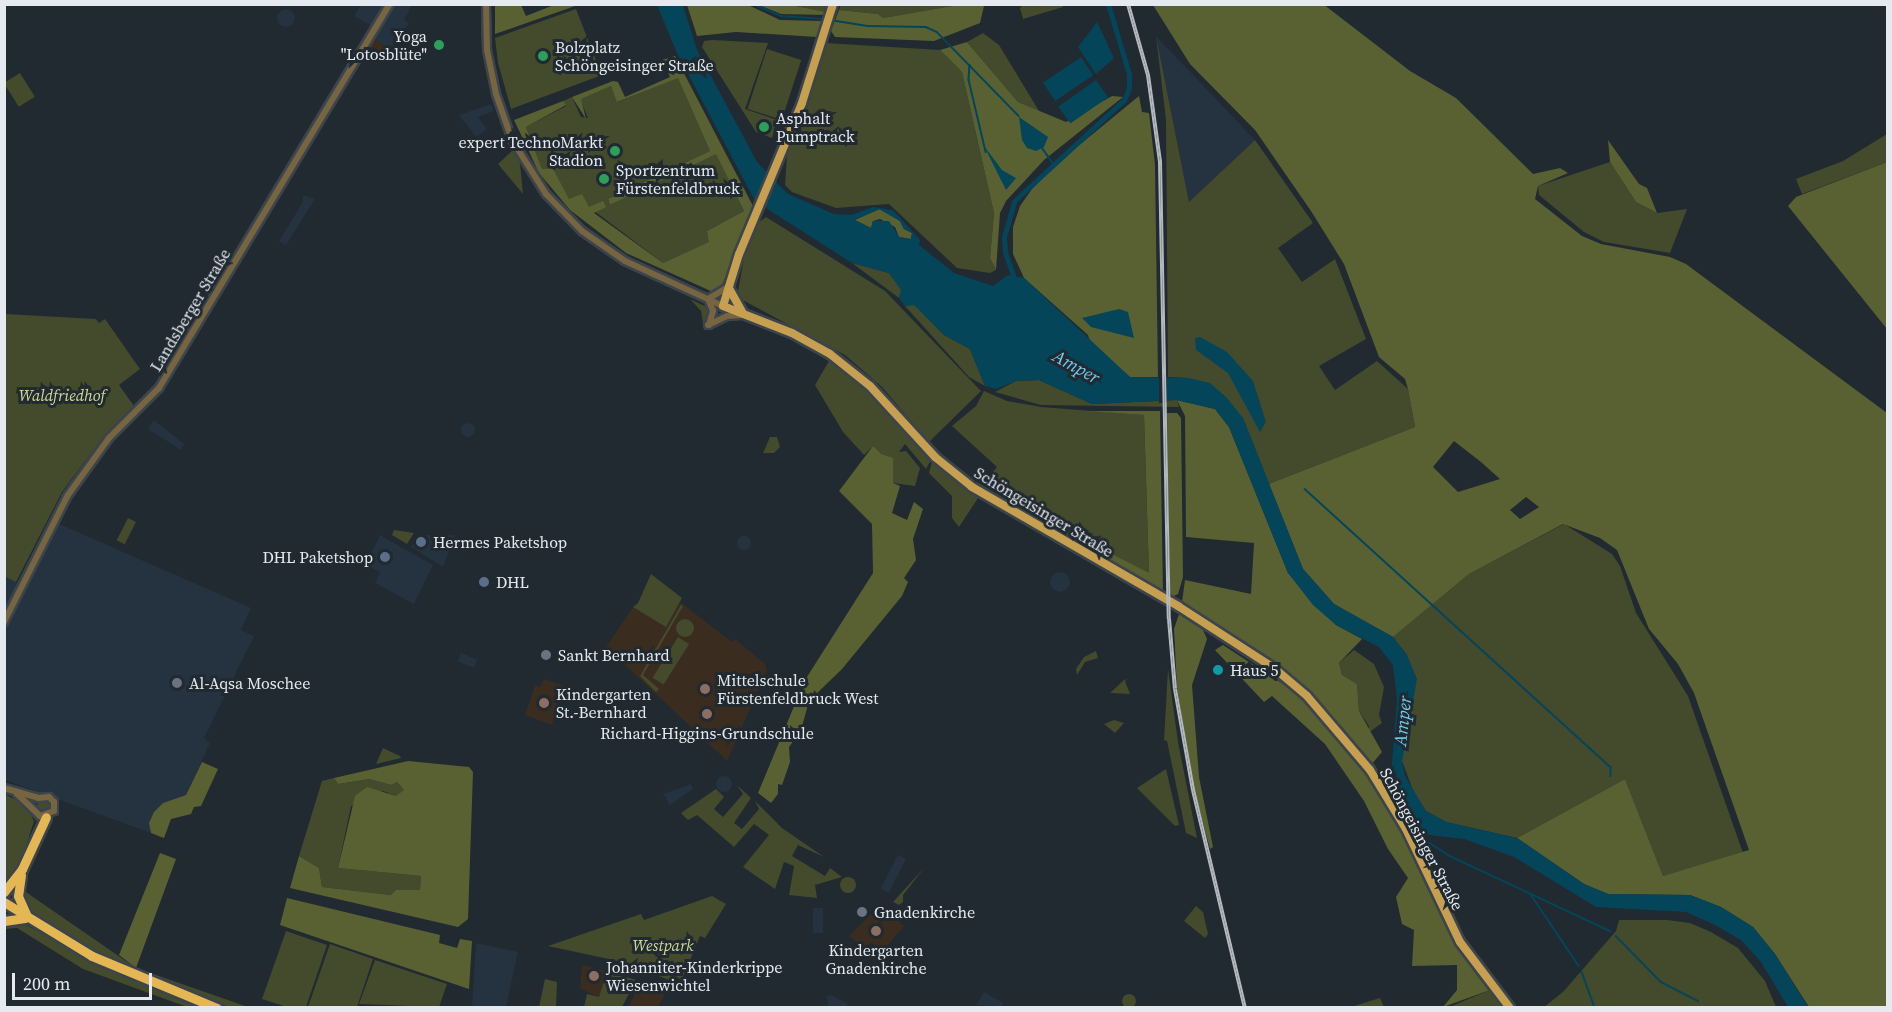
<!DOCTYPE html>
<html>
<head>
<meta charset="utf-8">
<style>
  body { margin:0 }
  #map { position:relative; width:1892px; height:1012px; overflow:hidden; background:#212931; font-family:"Source Serif 4",serif }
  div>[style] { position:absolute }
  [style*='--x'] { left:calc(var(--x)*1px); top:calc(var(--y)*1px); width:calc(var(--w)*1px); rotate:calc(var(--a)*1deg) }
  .built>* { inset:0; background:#25323f; transform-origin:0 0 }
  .round { border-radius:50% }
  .education>* { inset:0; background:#3a2d1f }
  .green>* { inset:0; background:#444a2c; transform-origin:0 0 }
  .forest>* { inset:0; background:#596133 }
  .water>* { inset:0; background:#04455a; transform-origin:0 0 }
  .pier>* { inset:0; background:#212931; transform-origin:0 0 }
  .stream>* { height:1.5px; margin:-0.75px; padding:0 0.75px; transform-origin:0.75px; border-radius:0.75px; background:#04455a }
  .canal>* { height:5px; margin:-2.5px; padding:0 2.5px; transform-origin:2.5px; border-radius:2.5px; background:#04455a }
  .roads { filter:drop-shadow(2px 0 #3c444c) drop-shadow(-2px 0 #3c444c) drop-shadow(0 2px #3c444c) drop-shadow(0 -2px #3c444c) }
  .minor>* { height:6px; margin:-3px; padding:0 3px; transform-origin:3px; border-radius:3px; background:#776440 }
  .major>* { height:8px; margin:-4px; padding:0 4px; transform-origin:4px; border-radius:4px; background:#c6a050 }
  .highway>* { height:9px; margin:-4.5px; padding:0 4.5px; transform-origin:4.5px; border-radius:4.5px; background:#e5b754 }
  .rail>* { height:4px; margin-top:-2px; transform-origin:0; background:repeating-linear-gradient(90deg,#212931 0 4.5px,#b3b9bf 0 9px); box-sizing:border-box; border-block:2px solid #b3b9bf }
  .dots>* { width:16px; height:16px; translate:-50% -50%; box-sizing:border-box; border:3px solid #212931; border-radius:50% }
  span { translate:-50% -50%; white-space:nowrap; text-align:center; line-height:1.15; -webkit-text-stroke:6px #212931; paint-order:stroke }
  .poi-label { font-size:16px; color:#e4eaef }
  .right { translate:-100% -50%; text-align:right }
  .left { translate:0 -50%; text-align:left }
  .street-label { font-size:16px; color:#e4eaef }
  .park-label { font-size:16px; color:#cedd93; font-style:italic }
  .water-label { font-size:18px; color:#73cbee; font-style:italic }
  .frame { position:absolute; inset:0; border:6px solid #e4eaef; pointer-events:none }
  .scale { position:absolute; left:12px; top:973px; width:140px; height:27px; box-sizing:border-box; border:3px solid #e4eaef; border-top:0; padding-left:8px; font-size:18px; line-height:21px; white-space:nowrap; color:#e4eaef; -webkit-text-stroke:4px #212931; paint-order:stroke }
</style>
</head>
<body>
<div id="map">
  <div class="built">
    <i style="clip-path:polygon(361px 5px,361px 4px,386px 5px,372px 26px,354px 16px)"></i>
    <i style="clip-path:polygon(396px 5px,412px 5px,404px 20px,409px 23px,394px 51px,374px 39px)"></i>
    <i class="round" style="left:277px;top:9px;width:18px;height:18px"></i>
    <i style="clip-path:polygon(1156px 36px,1255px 140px,1189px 202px)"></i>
    <i style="clip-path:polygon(491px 104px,494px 111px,478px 117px,487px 129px,476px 137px,459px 115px)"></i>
    <i style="clip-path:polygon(303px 195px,315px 199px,286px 245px,279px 241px,303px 202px)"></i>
    <i style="clip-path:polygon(154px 420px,184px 444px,181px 450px,148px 429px)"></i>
    <i class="round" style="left:461px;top:423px;width:14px;height:14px"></i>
    <i style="clip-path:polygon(57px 523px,251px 608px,241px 630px,254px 636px,204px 738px,210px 743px,186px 795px,163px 803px,149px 823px,151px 833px,5px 780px,4px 576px,26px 587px)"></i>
    <i style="clip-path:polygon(380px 535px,433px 565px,414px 604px,375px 583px,380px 572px,365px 565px)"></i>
    <i style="clip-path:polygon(418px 535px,455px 535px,443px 567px,411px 547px)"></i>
    <i class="round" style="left:737px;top:536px;width:14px;height:14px"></i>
    <i class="round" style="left:1050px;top:572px;width:20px;height:20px"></i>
    <i style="left:461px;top:653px;width:18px;height:9px;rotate:22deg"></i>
    <i class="round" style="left:716px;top:776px;width:16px;height:16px"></i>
    <i style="clip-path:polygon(691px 784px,693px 789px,670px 805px,663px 794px)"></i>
    <i style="left:898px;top:855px;width:9px;height:38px;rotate:27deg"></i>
    <i style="left:813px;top:908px;width:10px;height:25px"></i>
    <i style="clip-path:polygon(476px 943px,518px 952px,506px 1007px,472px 1007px)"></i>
    <i style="clip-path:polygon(984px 992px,1003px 1003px,1001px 1007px,976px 1005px)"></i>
    <i style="clip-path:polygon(831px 995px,848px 1004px,846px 1007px,828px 1007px,827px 996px)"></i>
  </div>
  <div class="education">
    <i style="clip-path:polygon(374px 39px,388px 47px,377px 64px,366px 53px)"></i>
    <i style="clip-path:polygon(680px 602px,732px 642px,735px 639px,765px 664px,767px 670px,727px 761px,606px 647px,633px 607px,666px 626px)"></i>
    <i style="clip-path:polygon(544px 679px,564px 686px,552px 725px,525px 715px,535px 685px,540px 687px)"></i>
    <i style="clip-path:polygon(881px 904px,904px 926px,883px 951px,871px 942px,865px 949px,849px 936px)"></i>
    <i style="clip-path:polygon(582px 965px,607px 971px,599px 998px,580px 988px)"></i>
    <i style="clip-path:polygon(641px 982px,666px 992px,658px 1007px,628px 1007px)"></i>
  </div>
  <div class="green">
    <i style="clip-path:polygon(841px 4px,958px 5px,883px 18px,878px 14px,839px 10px)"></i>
    <i style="clip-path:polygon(1024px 4px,1062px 5px,1063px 7px,1023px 19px,1020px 8px)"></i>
    <i style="clip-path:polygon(791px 5px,828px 5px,826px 12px)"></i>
    <i style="clip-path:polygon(576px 9px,599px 68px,615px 62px,618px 69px,511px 109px,498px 63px,495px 38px)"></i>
    <i style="clip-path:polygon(983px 33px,999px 45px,1039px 111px,1018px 102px,967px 42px)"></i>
    <i style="clip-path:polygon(1156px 36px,1189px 202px,1255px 140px,1313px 223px,1278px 248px,1302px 282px,1335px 259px,1366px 339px,1319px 366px,1335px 390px,1377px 361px,1408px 389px,1415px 427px,1269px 484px,1243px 418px,1189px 378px,1168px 377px,1166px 120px)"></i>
    <i style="clip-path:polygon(712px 40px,768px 43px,745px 109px,777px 120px,772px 138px,756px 132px,702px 47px,704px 41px)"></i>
    <i style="clip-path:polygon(826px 43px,940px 50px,962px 72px,994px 213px,990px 258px,996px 270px,990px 273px,957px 268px,889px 204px,836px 208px,792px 192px,785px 185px,787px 155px)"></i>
    <i style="left:767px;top:49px;width:36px;height:63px;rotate:18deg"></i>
    <i style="left:20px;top:73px;width:28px;height:19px;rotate:58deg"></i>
    <i style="clip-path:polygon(678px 77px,710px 151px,608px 199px,610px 205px,716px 153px,744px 211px,707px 231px,710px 242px,663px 263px,589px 207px,569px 199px,542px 169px,526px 127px,566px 106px,563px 101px,572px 97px,581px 117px,588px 118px,580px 99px,611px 86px,618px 102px)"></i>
    <i style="clip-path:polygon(1887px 134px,1887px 162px,1802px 194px,1796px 179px,1843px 161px)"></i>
    <i style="clip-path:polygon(513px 150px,520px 163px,523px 194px,498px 164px)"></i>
    <i style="clip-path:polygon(1610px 162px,1636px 202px,1657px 213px,1687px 209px,1670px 253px,1604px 242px,1584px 232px,1539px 195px,1538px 186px)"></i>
    <i style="clip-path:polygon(766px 217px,885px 291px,981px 391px,929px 442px,882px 387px,845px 355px,737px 297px,744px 258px,756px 224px)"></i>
    <i style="clip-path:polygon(852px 263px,889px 273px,902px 290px,899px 298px)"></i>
    <i style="clip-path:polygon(690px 299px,709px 308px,710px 315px,703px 323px,701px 311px)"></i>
    <i style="clip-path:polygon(914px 304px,944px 335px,970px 349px,985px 386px,969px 377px,905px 306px)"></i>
    <i style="clip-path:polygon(5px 314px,96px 319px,99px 323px,105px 319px,140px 369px,119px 385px,134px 406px,104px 436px,62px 492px,16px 582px,4px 576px)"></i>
    <i style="clip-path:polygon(829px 361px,870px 393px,931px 460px,926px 469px,905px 444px,899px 452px,906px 451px,920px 468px,915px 486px,893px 483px,873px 446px,864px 455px,843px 432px,815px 385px)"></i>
    <i style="clip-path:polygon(1039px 380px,1092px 404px,1177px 400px,1179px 407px,1041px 405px,995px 392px,1016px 381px)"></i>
    <i style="clip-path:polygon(984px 391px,1007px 401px,1041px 407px,1144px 415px,1149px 574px,981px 486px,997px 467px,952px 426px,976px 406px)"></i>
    <i style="clip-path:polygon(770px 437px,777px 437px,780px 447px,774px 453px,763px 453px)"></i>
    <i style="clip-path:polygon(932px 462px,978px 498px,959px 527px,952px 518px,952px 496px,929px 473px)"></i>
    <i style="left:128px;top:518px;width:9px;height:25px;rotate:27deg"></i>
    <i style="clip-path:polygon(1564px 524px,1612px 554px,1620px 566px,1636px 613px,1688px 696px,1743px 853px,1663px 876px,1625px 779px,1517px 838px,1446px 822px,1426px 811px,1414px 793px,1402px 761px,1407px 655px,1393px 637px,1469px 574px)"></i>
    <i style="clip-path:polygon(394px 530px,414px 533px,407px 544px,392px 535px)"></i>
    <i style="clip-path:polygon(651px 574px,682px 598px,666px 627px,633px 607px,638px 603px)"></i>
    <i style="clip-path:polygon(681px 605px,683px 606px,643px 675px,659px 689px,656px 692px,640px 676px)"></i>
    <i class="round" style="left:676px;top:619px;width:18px;height:18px"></i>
    <i style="left:678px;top:637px;width:13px;height:48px;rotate:32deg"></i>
    <i style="clip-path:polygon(1354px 650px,1374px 664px,1384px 687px,1379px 715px,1382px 723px,1368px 733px,1369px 726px,1359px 711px,1357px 684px,1342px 675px,1339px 663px)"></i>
    <i style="clip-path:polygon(1096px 651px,1098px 658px,1085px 662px,1077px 675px,1076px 669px,1084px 657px)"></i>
    <i style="clip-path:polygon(1168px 669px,1178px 742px,1197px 838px,1186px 833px,1167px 741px,1164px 740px)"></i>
    <i style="clip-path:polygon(1128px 679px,1125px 681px,1130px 694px,1110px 693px,1124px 680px)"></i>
    <i style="clip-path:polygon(1114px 720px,1124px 723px,1115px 733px,1104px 724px)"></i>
    <i style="clip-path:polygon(383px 748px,400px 756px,401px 758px,376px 764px)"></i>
    <i style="clip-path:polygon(1166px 769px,1179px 825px,1175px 826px,1137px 788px)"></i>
    <i style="clip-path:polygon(334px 778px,338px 784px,371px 779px,391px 785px,397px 782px,404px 790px,402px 795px,396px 796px,383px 791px,351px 806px,338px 868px,421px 876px,420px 890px,396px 890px,392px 895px,322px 887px,319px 868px,299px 856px,322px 781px)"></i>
    <i style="clip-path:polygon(737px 785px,751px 798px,734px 823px,742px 829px,759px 809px,755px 801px,782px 828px,824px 857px,798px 845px,792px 856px,825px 876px,830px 868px,842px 877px,815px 885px,817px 898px,789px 895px,794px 866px,784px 862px,775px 889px,743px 867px,769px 835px,754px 824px,734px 847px,697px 815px,688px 820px,681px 813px,716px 789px,724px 797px,714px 809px,723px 817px,743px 794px)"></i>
    <i style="clip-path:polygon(5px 794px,26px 806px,34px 821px,20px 866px,5px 889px)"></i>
    <i class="round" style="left:37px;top:799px;width:14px;height:14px"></i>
    <i style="clip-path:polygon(925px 867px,903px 895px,903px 902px,899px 905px,893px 902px)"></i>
    <i class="round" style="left:840px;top:877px;width:16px;height:16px"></i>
    <i style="clip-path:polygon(20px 888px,136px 968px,248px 1007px,228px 1007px,111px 961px,29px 912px)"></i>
    <i style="clip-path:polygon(712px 896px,726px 904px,705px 938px,700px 936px,680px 984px,618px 961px,548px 946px,641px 914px,644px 920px)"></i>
    <i style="clip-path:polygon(1196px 906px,1203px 912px,1208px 934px,1205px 938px,1184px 921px)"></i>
    <i style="clip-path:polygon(1619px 920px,1667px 920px,1690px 923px,1711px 932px,1738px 948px,1765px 981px,1776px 1007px,1544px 1007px,1563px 992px,1616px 931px)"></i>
    <i style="clip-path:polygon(21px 922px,91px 961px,204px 1007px,187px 1007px,83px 969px,17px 928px,5px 929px,5px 925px)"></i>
    <i style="clip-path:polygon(286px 931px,327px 945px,306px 1007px,287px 1007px,262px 999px)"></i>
    <i style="clip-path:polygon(330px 944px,373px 959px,357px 1007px,308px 1007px)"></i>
    <i style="clip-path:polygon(375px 960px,447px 984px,439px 1007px,359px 1004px)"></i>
    <i style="clip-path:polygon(607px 971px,636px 980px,622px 1007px,584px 1007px,587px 994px,599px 997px)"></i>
    <i style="clip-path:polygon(545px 979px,557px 982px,556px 1007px,539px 1007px)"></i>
    <i style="clip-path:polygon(1490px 990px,1505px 1007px,1447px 1008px)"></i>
    <i class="round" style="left:1122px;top:994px;width:14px;height:14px"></i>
    <i style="clip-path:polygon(1380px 998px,1384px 1007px,1351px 1007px)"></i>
  </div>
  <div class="forest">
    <i style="clip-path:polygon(evenodd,1323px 4px,1410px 71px,1456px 98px,1533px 174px,1560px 168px,1568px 173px,1538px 186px,1535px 199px,1582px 236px,1601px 244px,1670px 257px,1686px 264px,1887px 413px,1887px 1007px,1809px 1007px,1775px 954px,1753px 927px,1721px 907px,1690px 895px,1608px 894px,1584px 884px,1517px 838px,1625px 779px,1663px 876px,1749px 850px,1694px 693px,1678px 664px,1649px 629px,1617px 550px,1600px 538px,1563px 524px,1469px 574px,1393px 637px,1334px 604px,1303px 569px,1269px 484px,1415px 427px,1408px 389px,1405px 379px,1379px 357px,1344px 264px,1311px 211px,1255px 130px,1190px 64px,1153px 5px,1323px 4px,1454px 441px,1481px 462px,1500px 479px,1458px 492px,1433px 467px,1454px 441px,1323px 4px,1526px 497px,1539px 507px,1520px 519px,1510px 510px,1526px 497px)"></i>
    <i style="clip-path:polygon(495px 5px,521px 5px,526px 16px,554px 5px,578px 5px,495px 34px)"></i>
    <i style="clip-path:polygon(687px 5px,748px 5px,780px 20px,823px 21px,817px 37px,736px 32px,697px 36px)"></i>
    <i style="clip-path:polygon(759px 5px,791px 5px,826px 12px,825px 15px,781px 14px)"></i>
    <i style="clip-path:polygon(958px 5px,984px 6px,980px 23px,934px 41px,835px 37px,831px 31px,839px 10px,878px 14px,883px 18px)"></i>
    <i style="clip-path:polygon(967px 42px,1018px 102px,1066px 122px,1112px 96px,1123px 97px,1044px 160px,1006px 201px,1000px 213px,996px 270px,990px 258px,994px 213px,962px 72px,940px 50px)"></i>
    <i style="clip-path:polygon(675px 56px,753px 206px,721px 288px,713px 292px,626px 253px,570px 210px,539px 173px,514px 120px,563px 101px,566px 105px,526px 127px,542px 169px,553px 169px,569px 199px,582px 194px,589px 207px,603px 201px,606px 207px,594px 213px,663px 263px,709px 242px,707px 231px,744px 211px,716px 154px,610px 205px,608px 199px,710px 151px,678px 78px,617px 102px,611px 86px,581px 99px,586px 119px,572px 97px,613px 81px,618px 82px,625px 97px,670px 77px,662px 60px)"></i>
    <i style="clip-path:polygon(1139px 96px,1142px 112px,1149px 113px,1155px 165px,1158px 377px,1130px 377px,1091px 345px,1088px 335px,1024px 278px,1013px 254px,1013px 227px,1020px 206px,1032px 189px,1055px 165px)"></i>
    <i style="clip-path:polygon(1608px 140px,1639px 184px,1647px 188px,1657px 213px,1636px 202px,1610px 162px)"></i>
    <i style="clip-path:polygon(1887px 162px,1887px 329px,1788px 206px,1796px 197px)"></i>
    <i style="clip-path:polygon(880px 209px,900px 221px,904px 229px,912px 233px,911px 239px,899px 237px,895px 227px,880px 219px,873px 221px,871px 228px,854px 220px)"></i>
    <i style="clip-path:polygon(1177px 400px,1215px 409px,1229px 427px,1288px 573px,1336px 625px,1362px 639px,1339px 663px,1342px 675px,1357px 684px,1359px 711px,1382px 752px,1371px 765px,1343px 728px,1275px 662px,1182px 602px,1185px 580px,1251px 594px,1254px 543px,1186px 537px,1185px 416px)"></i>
    <i style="clip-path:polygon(1087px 411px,1160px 411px,1163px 593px,1019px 507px,1149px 573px,1144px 415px)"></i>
    <i style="clip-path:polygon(1167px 413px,1177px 413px,1181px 418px,1183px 577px,1178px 594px,1170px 598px)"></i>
    <i style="clip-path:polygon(873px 446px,881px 454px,893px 458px,893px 483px,900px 486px,892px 513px,907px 520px,914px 502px,923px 509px,913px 539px,916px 560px,904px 578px,908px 582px,902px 596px,842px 669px,809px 701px,801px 730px,789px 747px,790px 762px,782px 785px,778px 784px,778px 794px,771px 803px,758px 793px,805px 680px,873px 573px,872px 524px,839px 491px)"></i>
    <i style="clip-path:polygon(1179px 614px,1203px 630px,1207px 639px,1192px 685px,1199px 777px,1213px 847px,1210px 849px,1194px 789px,1177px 688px,1174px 629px)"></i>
    <i style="clip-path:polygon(1223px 645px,1306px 699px,1368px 771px,1404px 830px,1459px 944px,1490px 990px,1443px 1007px,1457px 990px,1457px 965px,1412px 966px,1414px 930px,1402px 924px,1396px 897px,1408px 878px,1388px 849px,1364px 801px,1325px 744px,1272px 696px,1264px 702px,1215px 650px)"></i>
    <i style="clip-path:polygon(408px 761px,469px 767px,473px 772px,468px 919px,458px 927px,290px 888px,299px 856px,319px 868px,322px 887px,391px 895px,396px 890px,420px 890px,421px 876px,338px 868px,355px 796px,367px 787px,396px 796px,404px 790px,397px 782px,391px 785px,370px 779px,338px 784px,334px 778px)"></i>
    <i style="clip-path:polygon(202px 762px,218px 769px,201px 806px,194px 807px,191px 814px,171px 819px,164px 838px,151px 833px,149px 823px,154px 812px,163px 803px,186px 795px)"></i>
    <i style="clip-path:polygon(160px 853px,176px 859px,136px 968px,119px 955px)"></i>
    <i style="clip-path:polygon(287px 898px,440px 935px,439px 943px,457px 948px,460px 939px,472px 941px,469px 989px,280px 925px)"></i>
  </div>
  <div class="water">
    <i style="clip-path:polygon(evenodd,657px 5px,683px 5px,697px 50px,757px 162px,788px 194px,834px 214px,851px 215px,873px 207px,893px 210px,920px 240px,919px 245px,954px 273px,993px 286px,1008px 275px,1024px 278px,1130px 377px,1189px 378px,1210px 383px,1227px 398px,1243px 418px,1303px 569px,1334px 604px,1393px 637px,1407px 655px,1417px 679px,1402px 761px,1405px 776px,1426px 811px,1446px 822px,1517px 838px,1584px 884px,1608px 894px,1690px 895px,1721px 907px,1753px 927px,1775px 954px,1808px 1007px,1788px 1007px,1761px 962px,1741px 940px,1715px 925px,1686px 912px,1596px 907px,1514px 857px,1464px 839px,1429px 835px,1420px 829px,1396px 792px,1391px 775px,1397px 699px,1393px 665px,1379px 647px,1336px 625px,1313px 605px,1288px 573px,1229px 427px,1215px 409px,1176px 400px,1092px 404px,1039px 380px,1016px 381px,996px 389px,985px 386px,970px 349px,944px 335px,914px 305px,905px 306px,899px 298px,901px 290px,889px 273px,852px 263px,755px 201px,677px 53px,657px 5px,879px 209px,900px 221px,904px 229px,912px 233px,911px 239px,899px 237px,889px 221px,873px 221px,871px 228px,855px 220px,879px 209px)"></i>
    <i style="clip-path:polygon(1097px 22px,1114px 58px,1096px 74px,1078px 47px)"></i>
    <i style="left:1081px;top:57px;width:22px;height:46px;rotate:56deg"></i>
    <i style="left:1096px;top:80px;width:21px;height:46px;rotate:55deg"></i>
    <i style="clip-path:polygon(1019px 117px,1048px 137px,1044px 147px,1036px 151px,1027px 148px,1022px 140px)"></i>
    <i style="clip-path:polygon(984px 146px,1002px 170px,1016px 178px,1006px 190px)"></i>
    <i style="clip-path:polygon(1119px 309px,1128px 312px,1134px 338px,1091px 327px,1082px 318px)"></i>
    <i style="clip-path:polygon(1200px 337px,1227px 352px,1253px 381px,1266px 422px,1260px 432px,1228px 373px,1196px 350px,1195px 338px)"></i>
  </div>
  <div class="pier">
    <i style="left:1159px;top:374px;width:8px;height:29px"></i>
  </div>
  <div class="stream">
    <i style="--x:754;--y:4;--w:30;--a:24"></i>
    <i style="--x:781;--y:16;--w:44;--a:3.9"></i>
    <i style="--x:830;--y:20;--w:38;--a:9"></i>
    <i style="--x:868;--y:26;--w:58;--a:1"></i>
    <i style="--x:926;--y:27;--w:12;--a:24"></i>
    <i style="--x:937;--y:32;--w:117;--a:45.7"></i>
    <i style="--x:970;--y:65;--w:15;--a:94"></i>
    <i style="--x:969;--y:80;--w:74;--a:76.7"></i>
    <i style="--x:1041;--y:146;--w:21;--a:55"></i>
    <i style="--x:1305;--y:489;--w:413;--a:42.3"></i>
    <i style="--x:1611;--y:767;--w:9;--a:90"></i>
    <i style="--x:1422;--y:838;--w:33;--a:33"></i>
    <i style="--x:1450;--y:856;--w:177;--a:25.1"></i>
    <i style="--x:1530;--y:893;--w:88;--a:56.1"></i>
    <i style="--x:1616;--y:936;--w:64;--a:45.6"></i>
    <i style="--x:1661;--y:982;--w:42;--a:27.2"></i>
    <i style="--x:1582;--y:972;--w:38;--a:70"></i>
  </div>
  <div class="canal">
    <i style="--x:1015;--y:281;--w:31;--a:-109"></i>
    <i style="--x:1005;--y:252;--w:15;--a:-94"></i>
    <i style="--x:1004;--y:237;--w:37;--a:-74"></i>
    <i style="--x:1014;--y:201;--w:149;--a:-42.6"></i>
    <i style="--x:1124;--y:100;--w:13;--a:-67"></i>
    <i style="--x:1129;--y:88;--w:14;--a:-90"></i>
    <i style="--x:1129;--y:74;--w:73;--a:-106.7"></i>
  </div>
  <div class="roads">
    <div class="minor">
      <i style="--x:486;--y:4;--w:46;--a:88.8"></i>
      <i style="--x:487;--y:50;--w:45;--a:78.4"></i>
      <i style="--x:496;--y:94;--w:49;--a:70.8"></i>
      <i style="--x:512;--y:140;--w:64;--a:57.8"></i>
      <i style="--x:546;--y:194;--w:52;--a:45.8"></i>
      <i style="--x:582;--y:231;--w:52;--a:34.9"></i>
      <i style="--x:625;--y:261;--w:108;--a:24.7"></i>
      <i style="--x:708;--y:299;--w:26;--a:-31"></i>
      <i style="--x:708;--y:325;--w:21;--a:-25"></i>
      <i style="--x:727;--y:316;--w:15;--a:-4"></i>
      <i style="--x:709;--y:325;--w:15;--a:-74"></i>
      <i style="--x:713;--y:311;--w:11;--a:-112"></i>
      <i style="--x:4;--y:622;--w:142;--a:-63.3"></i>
      <i style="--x:68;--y:495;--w:70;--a:-54.3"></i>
      <i style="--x:109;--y:438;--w:71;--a:-45"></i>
      <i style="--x:159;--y:388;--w:448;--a:-59"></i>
      <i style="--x:4;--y:788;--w:35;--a:16"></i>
      <i style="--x:38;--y:798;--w:11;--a:-5"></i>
      <i style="--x:49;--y:797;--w:7;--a:45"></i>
      <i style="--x:54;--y:802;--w:9;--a:90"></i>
      <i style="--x:54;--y:811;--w:15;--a:160"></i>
      <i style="--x:40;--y:816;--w:32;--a:-136"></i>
    </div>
    <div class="major">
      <i style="--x:833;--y:4;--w:104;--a:107.4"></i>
      <i style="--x:802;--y:103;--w:164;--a:112.6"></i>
      <i style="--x:739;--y:254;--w:54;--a:107.1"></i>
      <i style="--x:723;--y:306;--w:74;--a:21.4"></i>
      <i style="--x:792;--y:333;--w:43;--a:28.9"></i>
      <i style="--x:830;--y:354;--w:51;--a:38.7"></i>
      <i style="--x:870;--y:386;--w:96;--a:47.5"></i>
      <i style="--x:935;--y:457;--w:48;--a:39"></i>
      <i style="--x:972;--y:487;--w:238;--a:30"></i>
      <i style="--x:1178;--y:606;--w:114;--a:32.9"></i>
      <i style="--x:1274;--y:668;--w:43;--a:40.3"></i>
      <i style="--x:1307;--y:696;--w:97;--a:49.6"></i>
      <i style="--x:1370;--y:770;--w:69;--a:58.6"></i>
      <i style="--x:1406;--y:829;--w:125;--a:64.5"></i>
      <i style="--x:1460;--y:942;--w:83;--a:52.9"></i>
      <i style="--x:730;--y:290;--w:26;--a:61"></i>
    </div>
    <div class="highway">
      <i style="--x:21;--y:875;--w:21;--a:98"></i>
      <i style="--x:18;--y:896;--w:22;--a:66"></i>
      <i style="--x:4;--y:892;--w:29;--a:-52"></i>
      <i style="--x:22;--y:869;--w:57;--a:-65.2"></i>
      <i style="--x:4;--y:902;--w:103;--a:31.5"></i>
      <i style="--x:92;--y:956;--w:135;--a:22.6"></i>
      <i style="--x:4;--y:921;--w:21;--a:-8"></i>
    </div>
  </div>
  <div class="rail">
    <i style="--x:1128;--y:4;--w:74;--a:74.3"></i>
    <i style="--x:1148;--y:75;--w:88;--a:82.1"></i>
    <i style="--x:1160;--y:162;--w:457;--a:88.9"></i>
    <i style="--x:1169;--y:619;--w:70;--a:85.1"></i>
    <i style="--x:1175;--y:689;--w:103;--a:79.9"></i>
    <i style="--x:1193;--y:790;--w:224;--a:76.6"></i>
  </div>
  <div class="dots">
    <i style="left:439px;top:45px;background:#2e9e5b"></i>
    <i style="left:543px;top:56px;background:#2e9e5b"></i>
    <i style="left:764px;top:127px;background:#2e9e5b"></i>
    <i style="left:615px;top:151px;background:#2e9e5b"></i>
    <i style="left:604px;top:179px;background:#2e9e5b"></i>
    <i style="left:421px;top:542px;background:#5c6f8a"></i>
    <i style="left:385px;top:557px;background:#5c6f8a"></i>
    <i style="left:484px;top:582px;background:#5c6f8a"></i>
    <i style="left:546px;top:655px;background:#6b7280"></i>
    <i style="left:1218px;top:670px;background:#0f9aa8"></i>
    <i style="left:177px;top:683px;background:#6b7280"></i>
    <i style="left:705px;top:689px;background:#8d6e63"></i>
    <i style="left:544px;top:703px;background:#8d6e63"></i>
    <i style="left:707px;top:714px;background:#8d6e63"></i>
    <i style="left:862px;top:912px;background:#6b7280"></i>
    <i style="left:876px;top:931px;background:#8d6e63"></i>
    <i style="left:594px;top:976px;background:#8d6e63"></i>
  </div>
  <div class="poi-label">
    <span class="right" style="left:427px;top:45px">Yoga<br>"Lotosblüte"</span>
    <span class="left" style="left:555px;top:56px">Bolzplatz<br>Schöngeisinger Straße</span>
    <span class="left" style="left:776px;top:127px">Asphalt<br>Pumptrack</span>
    <span class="right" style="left:603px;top:151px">expert TechnoMarkt<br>Stadion</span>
    <span class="left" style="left:616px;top:179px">Sportzentrum<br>Fürstenfeldbruck</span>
    <span class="left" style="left:433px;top:542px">Hermes Paketshop</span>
    <span class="right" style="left:373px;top:557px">DHL Paketshop</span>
    <span class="left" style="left:496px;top:582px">DHL</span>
    <span class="left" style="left:558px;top:655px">Sankt Bernhard</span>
    <span class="left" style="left:1230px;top:670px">Haus 5</span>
    <span class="left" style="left:717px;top:689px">Mittelschule<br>Fürstenfeldbruck West</span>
    <span class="left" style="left:189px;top:683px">Al-Aqsa Moschee</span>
    <span class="left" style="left:556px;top:703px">Kindergarten<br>St.-Bernhard</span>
    <span style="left:707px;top:733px">Richard-Higgins-Grundschule</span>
    <span class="left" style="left:874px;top:912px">Gnadenkirche</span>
    <span style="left:876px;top:959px">Kindergarten<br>Gnadenkirche</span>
    <span class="left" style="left:606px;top:976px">Johanniter-Kinderkrippe<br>Wiesenwichtel</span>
  </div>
  <div class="street-label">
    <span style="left:190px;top:310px;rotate:-59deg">Landsberger Straße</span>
    <span style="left:1044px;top:512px;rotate:31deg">Schöngeisinger Straße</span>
    <span style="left:1422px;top:839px;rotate:62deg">Schöngeisinger Straße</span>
  </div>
  <div class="park-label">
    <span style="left:62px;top:395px">Waldfriedhof</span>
    <span style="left:663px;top:945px">Westpark</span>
  </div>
  <div class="water-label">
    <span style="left:1076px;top:367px;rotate:29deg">Amper</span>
    <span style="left:1403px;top:721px;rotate:-84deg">Amper</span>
  </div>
  <div class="frame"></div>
  <div class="scale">200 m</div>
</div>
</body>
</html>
